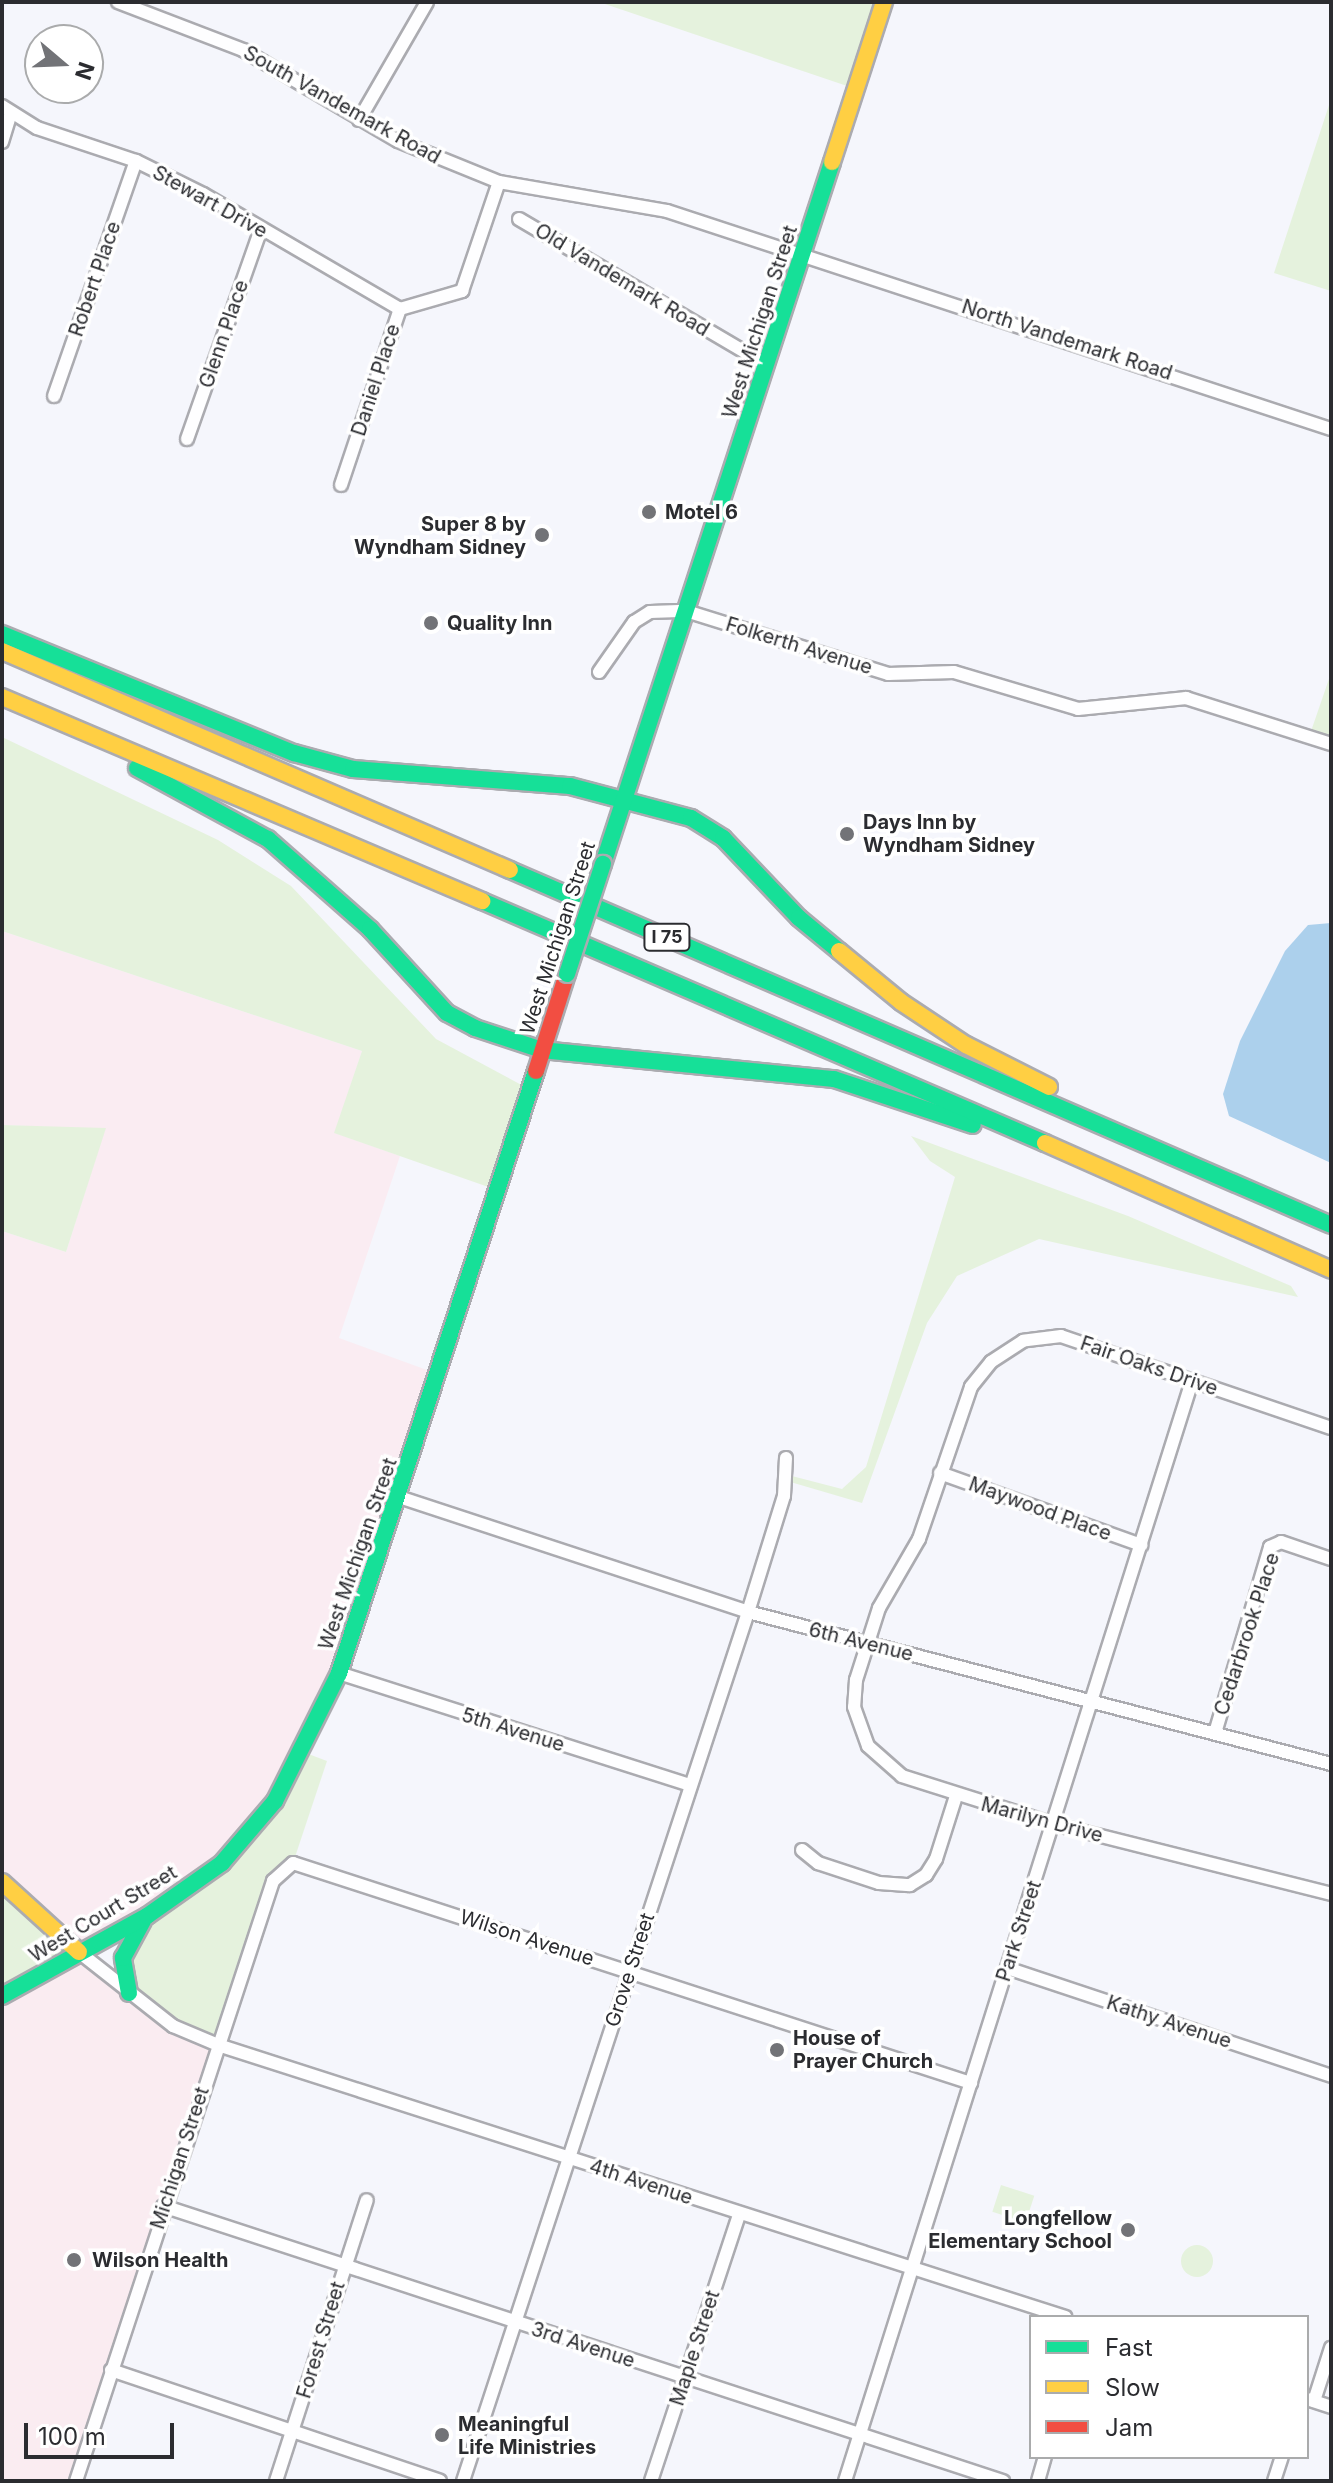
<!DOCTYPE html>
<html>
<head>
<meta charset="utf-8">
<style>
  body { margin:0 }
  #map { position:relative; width:1333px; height:2483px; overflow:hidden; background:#f5f6fc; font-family:Inter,sans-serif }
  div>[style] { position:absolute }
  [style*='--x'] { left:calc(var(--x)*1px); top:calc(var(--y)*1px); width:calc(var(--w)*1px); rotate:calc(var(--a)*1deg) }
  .industrial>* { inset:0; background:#faecf2 }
  .medical>* { inset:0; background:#faecf1 }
  .green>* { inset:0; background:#e5f2dd; transform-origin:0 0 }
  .round { border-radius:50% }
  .water>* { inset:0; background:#acd0ec }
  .roads { filter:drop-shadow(2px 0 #ababb0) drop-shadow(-2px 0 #ababb0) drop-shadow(0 2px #ababb0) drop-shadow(0 -2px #ababb0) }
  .street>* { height:12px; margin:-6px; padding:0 6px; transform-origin:6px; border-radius:6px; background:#fefeff }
  .fast>* { height:16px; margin:-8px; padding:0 8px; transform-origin:8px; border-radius:8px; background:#16e098 }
  .slow>* { height:16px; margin:-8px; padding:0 8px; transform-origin:8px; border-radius:8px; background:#ffcf43 }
  .jam>* { height:16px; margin:-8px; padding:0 8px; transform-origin:8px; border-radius:8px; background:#f24e42 }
  .bridges { filter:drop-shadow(2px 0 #ababb0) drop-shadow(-2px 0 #ababb0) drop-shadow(0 2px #ababb0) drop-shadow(0 -2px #ababb0) }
  .fast-bridge>* { height:16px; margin:-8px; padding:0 8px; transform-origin:8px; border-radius:8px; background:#16e098 }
  .dots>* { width:22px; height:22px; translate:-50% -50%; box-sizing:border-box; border:4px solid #fff; border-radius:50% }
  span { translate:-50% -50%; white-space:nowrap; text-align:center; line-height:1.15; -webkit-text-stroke:7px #fff; paint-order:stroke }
  .shield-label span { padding:2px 6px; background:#fff; border:2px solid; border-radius:6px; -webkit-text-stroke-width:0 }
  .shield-label { font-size:18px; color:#2b2c30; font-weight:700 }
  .street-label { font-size:20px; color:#2b2c30 }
  .poi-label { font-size:20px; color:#2b2c30; font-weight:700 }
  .left { translate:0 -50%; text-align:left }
  .right { translate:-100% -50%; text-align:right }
  .frame { position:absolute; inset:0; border:4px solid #2b2c30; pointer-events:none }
  .legend { position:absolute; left:1029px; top:2315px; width:280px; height:144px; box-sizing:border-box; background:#fff; border:2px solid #aaabac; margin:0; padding:10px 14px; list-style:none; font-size:24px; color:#2b2c30 }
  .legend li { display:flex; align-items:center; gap:16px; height:40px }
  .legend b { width:40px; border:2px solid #aaabac }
  .north { position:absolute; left:24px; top:24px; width:80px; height:80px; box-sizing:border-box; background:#fff; border:2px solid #aaabac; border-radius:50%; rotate:109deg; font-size:22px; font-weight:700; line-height:32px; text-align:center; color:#2b2c30 }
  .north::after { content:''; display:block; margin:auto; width:28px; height:36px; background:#727377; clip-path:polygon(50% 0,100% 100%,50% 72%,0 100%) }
  .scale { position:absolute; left:24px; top:2423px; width:150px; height:36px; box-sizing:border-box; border:4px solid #2b2c30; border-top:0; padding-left:10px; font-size:24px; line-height:28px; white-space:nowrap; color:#2b2c30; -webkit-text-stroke:6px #fff; paint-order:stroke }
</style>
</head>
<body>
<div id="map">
  <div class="industrial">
    <i style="clip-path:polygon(2px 931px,362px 1051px,335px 1133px,400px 1156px,339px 1338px,438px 1374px,303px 1752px,222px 1863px,79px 1952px,2px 1882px,2px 1231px,66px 1252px,105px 1129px,2px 1125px)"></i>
  </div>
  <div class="medical">
    <i style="clip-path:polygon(79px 1952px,218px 2045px,76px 2481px,2px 2481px,2px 1996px)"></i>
  </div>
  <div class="green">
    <i style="clip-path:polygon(599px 2px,884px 2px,856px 89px)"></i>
    <i style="clip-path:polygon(1331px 99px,1331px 291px,1274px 273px)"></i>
    <i style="clip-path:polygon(1331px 673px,1331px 745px,1309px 737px)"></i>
    <i style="clip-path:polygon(2px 737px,218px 840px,291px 886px,436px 1039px,529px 1089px,497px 1190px,334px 1133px,362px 1051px,2px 931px)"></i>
    <i style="clip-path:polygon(2px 1125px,106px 1128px,66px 1252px,2px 1231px)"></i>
    <i style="clip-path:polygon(911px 1136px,1128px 1216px,1291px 1286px,1298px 1297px,1039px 1239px,957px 1276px,927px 1323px,862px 1503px,787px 1481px,788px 1475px,842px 1489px,866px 1467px,955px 1177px,930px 1161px)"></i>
    <i style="clip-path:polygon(303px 1752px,327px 1761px,293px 1863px,281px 1869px,218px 2045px,173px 2026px,129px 1993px,130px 1939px,222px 1863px)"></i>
    <i style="clip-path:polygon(2px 1882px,79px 1952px,2px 1996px)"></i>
    <i style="left:1001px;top:2185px;width:35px;height:28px;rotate:18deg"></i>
    <i class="round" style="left:1181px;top:2245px;width:32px;height:32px"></i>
  </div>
  <div class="water">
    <i style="clip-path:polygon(1331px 923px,1331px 1163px,1229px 1116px,1223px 1094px,1240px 1041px,1285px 951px,1308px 925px)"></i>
  </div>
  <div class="roads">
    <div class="street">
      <i style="--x:118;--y:2;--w:134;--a:21"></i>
      <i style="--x:243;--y:50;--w:180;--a:30.4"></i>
      <i style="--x:398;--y:141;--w:109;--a:22.1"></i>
      <i style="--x:499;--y:182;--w:170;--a:9.8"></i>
      <i style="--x:667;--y:211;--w:699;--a:18.18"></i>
      <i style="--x:2;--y:106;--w:41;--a:32.2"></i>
      <i style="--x:37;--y:128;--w:104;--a:18.4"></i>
      <i style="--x:136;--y:161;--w:75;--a:26.2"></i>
      <i style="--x:203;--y:194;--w:228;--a:30.3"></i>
      <i style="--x:359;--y:120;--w:136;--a:-60"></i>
      <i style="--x:2;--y:142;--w:27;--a:-73"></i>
      <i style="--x:519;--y:219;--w:288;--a:30.5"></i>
      <i style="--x:400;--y:309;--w:65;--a:-16.2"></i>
      <i style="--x:462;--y:291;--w:115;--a:-71.3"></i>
      <i style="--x:54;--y:396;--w:249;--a:-70.8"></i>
      <i style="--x:187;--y:439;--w:223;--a:-70.6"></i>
      <i style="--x:341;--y:485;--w:186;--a:-71.5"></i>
      <i style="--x:599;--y:672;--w:61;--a:-55"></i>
      <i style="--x:634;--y:622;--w:19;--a:-32"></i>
      <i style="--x:650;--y:612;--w:36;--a:-2"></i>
      <i style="--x:686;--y:611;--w:212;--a:17.3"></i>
      <i style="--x:888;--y:674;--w:66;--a:-1.7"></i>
      <i style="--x:954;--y:672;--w:129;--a:16.6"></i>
      <i style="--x:1078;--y:709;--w:109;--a:-5.8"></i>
      <i style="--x:1186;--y:698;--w:152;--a:17.6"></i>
      <i style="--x:1331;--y:1428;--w:285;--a:-161.2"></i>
      <i style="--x:1061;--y:1336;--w:38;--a:173"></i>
      <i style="--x:1023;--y:1341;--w:38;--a:147"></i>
      <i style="--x:991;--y:1362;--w:32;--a:129"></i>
      <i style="--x:971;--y:1387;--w:161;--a:108.9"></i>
      <i style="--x:919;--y:1539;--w:80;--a:120.1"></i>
      <i style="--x:879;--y:1608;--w:76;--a:107.7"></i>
      <i style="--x:856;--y:1680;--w:27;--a:94"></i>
      <i style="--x:854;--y:1707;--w:41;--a:70.3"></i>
      <i style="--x:868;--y:1746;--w:45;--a:41.4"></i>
      <i style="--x:902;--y:1776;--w:158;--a:17.6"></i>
      <i style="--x:1053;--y:1824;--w:287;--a:14.1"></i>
      <i style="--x:940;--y:1473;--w:214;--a:19.7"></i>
      <i style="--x:399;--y:1497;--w:367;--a:18.2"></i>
      <i style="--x:748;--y:1612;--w:602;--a:14.61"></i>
      <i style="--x:339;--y:1673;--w:367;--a:17.7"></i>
      <i style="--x:1215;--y:1733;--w:194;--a:-73.5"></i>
      <i style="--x:1270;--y:1547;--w:12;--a:-24"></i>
      <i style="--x:1281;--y:1542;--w:53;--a:18.8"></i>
      <i style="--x:802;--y:1850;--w:21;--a:39"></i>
      <i style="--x:818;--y:1863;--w:64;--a:18.2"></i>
      <i style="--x:879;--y:1883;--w:31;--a:4"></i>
      <i style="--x:910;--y:1885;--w:19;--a:-32"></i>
      <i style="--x:926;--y:1875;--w:19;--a:-58"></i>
      <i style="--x:936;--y:1859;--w:66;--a:-72.4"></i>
      <i style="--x:79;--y:1952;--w:120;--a:38.2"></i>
      <i style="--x:173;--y:2026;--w:49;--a:22.9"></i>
      <i style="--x:218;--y:2045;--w:890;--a:17.8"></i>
      <i style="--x:1007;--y:1968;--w:342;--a:18.4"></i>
      <i style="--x:163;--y:2206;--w:884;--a:18.13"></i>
      <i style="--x:111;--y:2370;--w:347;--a:18.6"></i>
      <i style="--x:1307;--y:2399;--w:25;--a:18"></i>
      <i style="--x:1314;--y:2401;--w:56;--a:-72.2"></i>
      <i style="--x:76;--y:2481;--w:632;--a:-71.82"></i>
      <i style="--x:273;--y:1881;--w:27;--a:-42"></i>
      <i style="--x:293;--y:1863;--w:713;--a:17.98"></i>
      <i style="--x:276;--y:2481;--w:295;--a:-72.1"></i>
      <i style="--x:463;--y:2481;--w:915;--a:-71.84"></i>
      <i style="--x:748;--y:1612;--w:121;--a:-72.8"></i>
      <i style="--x:784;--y:1496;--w:38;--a:-87"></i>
      <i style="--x:651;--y:2481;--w:280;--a:-71.7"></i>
      <i style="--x:845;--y:2481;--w:1153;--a:-72.49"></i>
      <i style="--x:1038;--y:2481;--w:25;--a:-74"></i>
      <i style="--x:1274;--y:2481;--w:25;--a:-72"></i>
    </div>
    <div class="fast">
      <i style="--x:2;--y:634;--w:315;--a:22.2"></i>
      <i style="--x:294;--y:753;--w:61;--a:15.2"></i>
      <i style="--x:353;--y:769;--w:218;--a:4.5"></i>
      <i style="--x:570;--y:786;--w:125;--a:14.8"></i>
      <i style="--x:691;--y:818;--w:38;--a:32"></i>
      <i style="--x:723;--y:838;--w:110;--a:46.5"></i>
      <i style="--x:799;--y:918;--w:52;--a:39.5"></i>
      <i style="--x:137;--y:768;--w:149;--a:28.5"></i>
      <i style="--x:268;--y:839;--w:136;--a:41.4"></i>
      <i style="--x:370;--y:929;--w:114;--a:47.5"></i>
      <i style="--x:447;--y:1013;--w:32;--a:28"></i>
      <i style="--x:475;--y:1028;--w:71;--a:18.2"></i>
      <i style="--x:542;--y:1050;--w:293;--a:5.7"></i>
      <i style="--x:834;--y:1079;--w:146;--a:18.3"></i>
      <i style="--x:603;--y:864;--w:738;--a:-71.93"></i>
      <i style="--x:510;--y:870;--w:894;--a:23.38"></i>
      <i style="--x:482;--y:901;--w:613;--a:23.26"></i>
      <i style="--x:129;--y:1993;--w:36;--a:-100"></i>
      <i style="--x:123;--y:1958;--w:42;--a:-61.6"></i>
      <i style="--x:2;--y:1996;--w:166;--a:-28.9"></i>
      <i style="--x:147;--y:1916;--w:92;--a:-35.2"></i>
      <i style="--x:222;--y:1863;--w:82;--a:-49.5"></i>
      <i style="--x:275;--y:1801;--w:143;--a:-63.4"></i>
      <i style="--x:339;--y:1673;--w:633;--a:-71.88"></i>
    </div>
    <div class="slow">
      <i style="--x:832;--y:162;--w:168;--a:-72"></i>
      <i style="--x:2;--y:651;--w:553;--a:23.32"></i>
      <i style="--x:2;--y:697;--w:522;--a:23.03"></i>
      <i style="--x:839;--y:951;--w:80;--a:39.4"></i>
      <i style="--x:901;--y:1002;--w:78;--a:33.5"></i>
      <i style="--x:966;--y:1045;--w:93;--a:26.8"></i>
      <i style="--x:1045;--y:1143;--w:313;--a:23.9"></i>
      <i style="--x:2;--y:1882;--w:104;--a:42.3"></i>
    </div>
    <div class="jam">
      <i style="--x:536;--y:1071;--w:102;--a:-72.3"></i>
    </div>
  </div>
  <div class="bridges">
    <div class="fast-bridge">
      <i style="--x:567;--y:974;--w:116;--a:-71.9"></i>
    </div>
  </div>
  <div class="dots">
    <i style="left:649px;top:512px;background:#727377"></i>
    <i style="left:542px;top:535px;background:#727377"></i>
    <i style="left:431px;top:623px;background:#727377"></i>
    <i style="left:847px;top:834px;background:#727377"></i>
    <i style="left:777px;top:2050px;background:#727377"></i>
    <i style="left:1128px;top:2230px;background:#727377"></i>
    <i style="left:74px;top:2260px;background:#727377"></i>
    <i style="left:442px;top:2435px;background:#727377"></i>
  </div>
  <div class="shield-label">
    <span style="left:667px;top:937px">I 75</span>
  </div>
  <div class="street-label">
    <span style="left:342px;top:105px;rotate:29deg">South Vandemark Road</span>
    <span style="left:210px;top:202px;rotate:29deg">Stewart Drive</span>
    <span style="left:95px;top:279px;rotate:-71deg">Robert Place</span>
    <span style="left:622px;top:280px;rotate:31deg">Old Vandemark Road</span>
    <span style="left:760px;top:322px;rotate:-72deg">West Michigan Street</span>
    <span style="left:224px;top:334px;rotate:-71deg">Glenn Place</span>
    <span style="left:1067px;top:340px;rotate:18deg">North Vandemark Road</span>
    <span style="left:376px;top:380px;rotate:-72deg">Daniel Place</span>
    <span style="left:799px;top:646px;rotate:17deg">Folkerth Avenue</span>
    <span style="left:558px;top:938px;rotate:-72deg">West Michigan Street</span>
    <span style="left:1149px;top:1366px;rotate:19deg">Fair Oaks Drive</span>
    <span style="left:1040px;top:1509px;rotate:20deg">Maywood Place</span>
    <span style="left:358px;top:1554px;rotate:-71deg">West Michigan Street</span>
    <span style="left:1247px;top:1634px;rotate:-72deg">Cedarbrook Place</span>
    <span style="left:861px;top:1642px;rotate:14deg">6th Avenue</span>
    <span style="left:513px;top:1730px;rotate:17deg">5th Avenue</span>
    <span style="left:1042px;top:1820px;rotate:15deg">Marilyn Drive</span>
    <span style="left:103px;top:1914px;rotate:-31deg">West Court Street</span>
    <span style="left:1019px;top:1931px;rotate:-72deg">Park Street</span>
    <span style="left:527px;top:1938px;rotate:18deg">Wilson Avenue</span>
    <span style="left:630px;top:1970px;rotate:-72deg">Grove Street</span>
    <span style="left:1169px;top:2022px;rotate:18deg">Kathy Avenue</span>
    <span style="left:180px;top:2158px;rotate:-72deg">Michigan Street</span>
    <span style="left:641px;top:2182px;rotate:18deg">4th Avenue</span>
    <span style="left:321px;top:2340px;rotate:-73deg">Forest Street</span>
    <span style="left:583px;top:2345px;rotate:18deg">3rd Avenue</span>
    <span style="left:695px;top:2348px;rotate:-72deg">Maple Street</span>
  </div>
  <div class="poi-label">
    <span class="left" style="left:665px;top:512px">Motel 6</span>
    <span class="right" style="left:526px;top:536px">Super 8 by<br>Wyndham Sidney</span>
    <span class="left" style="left:447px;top:623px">Quality Inn</span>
    <span class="left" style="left:863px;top:834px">Days Inn by<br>Wyndham Sidney</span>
    <span class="left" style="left:793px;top:2050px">House of<br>Prayer Church</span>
    <span class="right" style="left:1112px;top:2230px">Longfellow<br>Elementary School</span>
    <span class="left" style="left:92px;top:2260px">Wilson Health</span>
    <span class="left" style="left:458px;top:2436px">Meaningful<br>Life Ministries</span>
  </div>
  <div class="frame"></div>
  <ul class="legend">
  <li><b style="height:10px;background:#16e098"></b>Fast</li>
  <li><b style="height:10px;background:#ffcf43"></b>Slow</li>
  <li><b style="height:10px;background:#f24e42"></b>Jam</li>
  </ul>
  <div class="north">N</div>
  <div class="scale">100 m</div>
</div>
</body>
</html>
